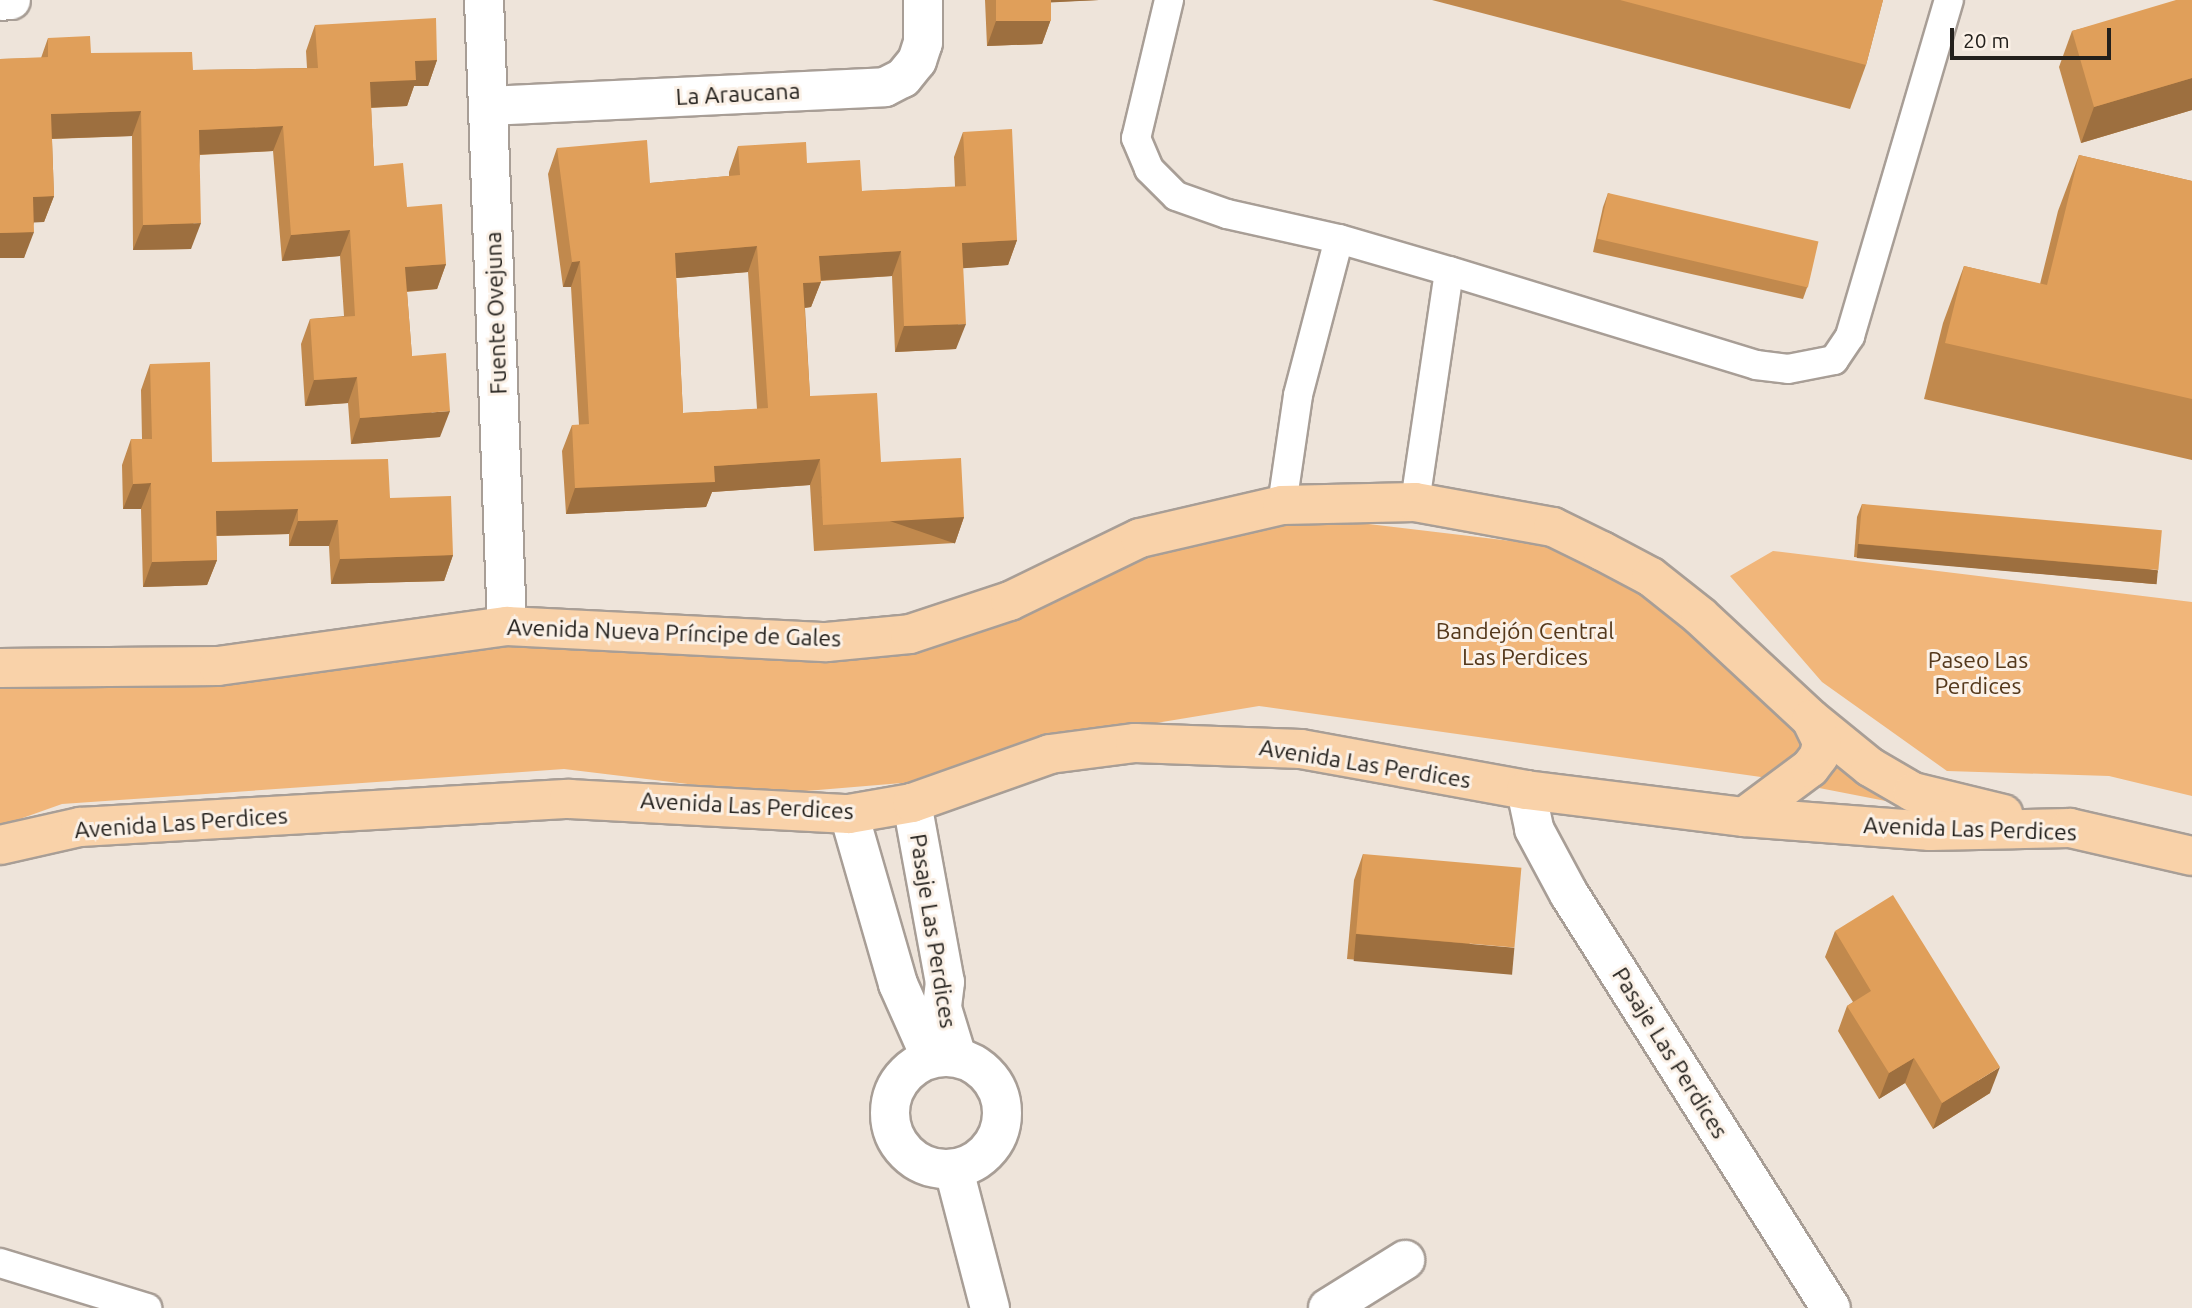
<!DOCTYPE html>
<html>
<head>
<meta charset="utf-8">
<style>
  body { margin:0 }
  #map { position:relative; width:2192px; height:1308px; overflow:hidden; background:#eee4da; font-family:Ubuntu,sans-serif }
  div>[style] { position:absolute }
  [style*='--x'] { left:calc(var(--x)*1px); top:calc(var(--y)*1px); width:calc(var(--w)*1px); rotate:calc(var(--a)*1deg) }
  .green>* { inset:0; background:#f1b67a }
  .roads { filter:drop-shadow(2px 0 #a89e96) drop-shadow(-2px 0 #a89e96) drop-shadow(0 2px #a89e96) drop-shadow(0 -2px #a89e96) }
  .service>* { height:28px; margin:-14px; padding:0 14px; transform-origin:14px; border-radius:14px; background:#fff }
  .minor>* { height:38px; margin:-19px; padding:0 19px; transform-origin:19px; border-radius:19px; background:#fff }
  .minor>.ring { margin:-19px; padding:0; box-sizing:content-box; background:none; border:38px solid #fff; border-radius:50% }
  .primary>* { height:38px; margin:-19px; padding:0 19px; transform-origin:19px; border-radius:19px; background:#f9d2a9 }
  .wall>* { inset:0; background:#c1894d }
  .shaded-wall>* { inset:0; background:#9d6f3f; transform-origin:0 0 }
  .building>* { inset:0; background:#e09f5a; transform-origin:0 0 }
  span { translate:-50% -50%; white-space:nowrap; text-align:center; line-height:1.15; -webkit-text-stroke:6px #fbf1e7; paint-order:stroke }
  .street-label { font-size:23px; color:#23201c }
  .park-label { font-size:23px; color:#54381b }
  .scale { position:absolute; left:1950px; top:28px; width:161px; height:32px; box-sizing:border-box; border:4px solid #23201c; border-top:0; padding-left:9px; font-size:21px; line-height:24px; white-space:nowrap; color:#23201c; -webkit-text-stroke:5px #fbf1e7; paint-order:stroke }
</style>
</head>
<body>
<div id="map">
  <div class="green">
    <i style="clip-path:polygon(1267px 512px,1563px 547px,1689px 620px,1782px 716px,2004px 824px,1768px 778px,1259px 706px,1047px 741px,914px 782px,770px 794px,564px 769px,62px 804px,0 826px,0 676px,562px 626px,827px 651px,1143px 546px)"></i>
    <i style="clip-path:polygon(1773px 551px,2192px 602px,2192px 796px,2109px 776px,1947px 771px,1822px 682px,1730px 576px)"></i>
  </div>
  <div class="roads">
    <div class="service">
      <i style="--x:1169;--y:0;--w:142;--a:103.4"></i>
      <i style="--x:1136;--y:138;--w:34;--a:67"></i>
      <i style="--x:1149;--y:169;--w:38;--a:45"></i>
      <i style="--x:1176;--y:196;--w:54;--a:19.4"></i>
      <i style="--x:1227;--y:214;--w:115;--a:12.6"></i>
      <i style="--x:1339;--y:239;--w:115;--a:16.2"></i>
      <i style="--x:1449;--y:271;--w:321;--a:17"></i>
      <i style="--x:1756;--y:365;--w:32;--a:7"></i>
      <i style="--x:1788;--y:369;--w:47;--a:-11.1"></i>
      <i style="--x:1834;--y:360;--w:29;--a:-56"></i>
      <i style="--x:1850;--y:336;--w:350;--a:-73.6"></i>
      <i style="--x:1415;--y:502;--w:233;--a:-81.6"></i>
      <i style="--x:1282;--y:505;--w:111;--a:-81.7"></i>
      <i style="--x:1298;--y:395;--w:161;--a:-75.3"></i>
      <i style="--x:0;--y:1263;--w:154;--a:17"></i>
    </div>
    <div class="minor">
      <i style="--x:484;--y:0;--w:626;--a:87.9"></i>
      <i style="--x:0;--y:1;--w:11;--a:-5"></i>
      <i style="--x:488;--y:106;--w:397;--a:-2.7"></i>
      <i style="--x:885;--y:87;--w:20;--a:-27"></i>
      <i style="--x:903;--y:78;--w:22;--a:-51"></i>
      <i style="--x:917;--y:61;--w:19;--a:-72"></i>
      <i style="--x:923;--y:43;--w:43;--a:-90"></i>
      <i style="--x:1526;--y:790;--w:40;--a:78"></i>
      <i style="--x:1534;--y:829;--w:74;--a:61.7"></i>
      <i style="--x:1569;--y:894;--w:490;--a:57.7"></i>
      <i style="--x:912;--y:803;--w:182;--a:79.6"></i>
      <i style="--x:945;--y:982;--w:26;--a:97"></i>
      <i style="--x:942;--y:1008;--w:51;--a:73"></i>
      <i style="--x:849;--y:814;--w:177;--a:73.9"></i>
      <i style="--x:898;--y:984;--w:81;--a:66"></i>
      <i class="ring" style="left:890px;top:1057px;width:74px;height:74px"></i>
      <i style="--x:954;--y:1170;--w:143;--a:75.4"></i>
      <i style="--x:1328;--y:1308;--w:91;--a:-31.9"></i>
    </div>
    <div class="primary">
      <i style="--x:0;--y:668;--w:218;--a:-0.5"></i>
      <i style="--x:218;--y:666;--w:292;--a:-7.9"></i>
      <i style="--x:507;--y:626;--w:320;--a:2.9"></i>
      <i style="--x:827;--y:642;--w:83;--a:-5.5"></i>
      <i style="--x:910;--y:634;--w:105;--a:-18.3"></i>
      <i style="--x:1010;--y:601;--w:144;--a:-25.9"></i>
      <i style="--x:1140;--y:538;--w:146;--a:-13.1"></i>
      <i style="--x:1282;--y:505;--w:133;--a:-1.3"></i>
      <i style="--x:1415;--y:502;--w:140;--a:10.3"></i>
      <i style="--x:1553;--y:527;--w:55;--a:26.1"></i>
      <i style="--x:1602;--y:551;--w:55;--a:28"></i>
      <i style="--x:1651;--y:577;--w:63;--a:38.5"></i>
      <i style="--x:1700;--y:616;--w:151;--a:42.9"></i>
      <i style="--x:1811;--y:719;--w:76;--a:39.1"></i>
      <i style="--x:1870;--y:767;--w:50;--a:30.2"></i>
      <i style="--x:1913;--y:792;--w:93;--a:13.7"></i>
      <i style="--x:1744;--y:817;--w:82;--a:-36.6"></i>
      <i style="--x:1810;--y:768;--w:15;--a:-53"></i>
      <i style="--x:1819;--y:756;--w:14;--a:-78"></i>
      <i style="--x:1822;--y:742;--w:25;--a:-116"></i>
      <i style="--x:0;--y:845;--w:82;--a:-12.7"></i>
      <i style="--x:80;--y:827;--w:490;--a:-3.3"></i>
      <i style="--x:569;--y:799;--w:280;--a:3.1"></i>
      <i style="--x:849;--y:814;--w:64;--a:-9.9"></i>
      <i style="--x:912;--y:803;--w:146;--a:-19.5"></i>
      <i style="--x:1050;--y:754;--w:86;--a:-7.4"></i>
      <i style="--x:1135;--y:743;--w:166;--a:2.1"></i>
      <i style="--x:1301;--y:749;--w:229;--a:10.3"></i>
      <i style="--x:1526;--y:790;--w:220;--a:7.1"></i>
      <i style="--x:1744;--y:817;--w:187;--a:4.3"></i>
      <i style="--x:1930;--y:831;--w:140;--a:-1.2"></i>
      <i style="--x:2070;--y:828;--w:125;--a:12.9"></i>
    </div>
  </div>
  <div class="wall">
    <i style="clip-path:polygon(985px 0,1099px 0,1051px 2px,1051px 19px,1042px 44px,987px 46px)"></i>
    <i style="clip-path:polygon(1432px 0,1883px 0,1866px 65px,1850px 109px)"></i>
    <i style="clip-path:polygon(2192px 0,2192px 110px,2081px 143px,2059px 67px,2072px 31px)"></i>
    <i style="clip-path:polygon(315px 25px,437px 60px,428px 86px,414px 86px,407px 106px,371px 108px,374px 166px,407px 207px,446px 264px,437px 289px,407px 292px,412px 356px,440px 437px,351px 444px,348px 403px,305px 406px,301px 344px,310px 319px,344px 316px,340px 256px,282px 261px,273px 151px,200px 155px,191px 249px,133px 250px,132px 136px,52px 139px,54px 196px,44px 222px,34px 222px,24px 258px,0 258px,0 59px,41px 58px,48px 38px,91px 53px,193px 70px,307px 68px,306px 51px)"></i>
    <i style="clip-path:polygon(evenodd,963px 132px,1017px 240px,1008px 265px,963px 268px,956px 349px,895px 352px,892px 276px,821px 281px,811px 307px,805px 308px,810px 396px,881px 462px,964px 517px,955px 543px,814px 551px,810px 485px,712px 492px,706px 507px,566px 514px,562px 451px,572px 425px,579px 425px,571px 287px,563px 287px,548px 174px,557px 148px,650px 183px,729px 176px,729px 172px,738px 146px,807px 163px,862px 191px,955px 187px,954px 157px,963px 132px,748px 272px,757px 409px,683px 413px,676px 278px,748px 272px)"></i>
    <i style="clip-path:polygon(2079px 155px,2192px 181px,2192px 460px,1924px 399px,1943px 323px,1964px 266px,2040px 284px,2058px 211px)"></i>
    <i style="clip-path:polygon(1608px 193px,1808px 285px,1803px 299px,1593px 252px,1603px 207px)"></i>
    <i style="clip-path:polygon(150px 364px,212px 462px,390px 498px,453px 555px,444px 581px,331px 584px,329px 546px,289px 546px,289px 534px,216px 536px,217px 560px,207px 585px,143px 587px,141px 509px,123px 509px,122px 465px,131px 439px,142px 439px,141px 390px)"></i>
    <i style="clip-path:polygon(1862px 504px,2158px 571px,2153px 584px,1854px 557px,1857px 517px)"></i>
    <i style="clip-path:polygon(1363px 854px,1505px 973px,1347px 959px,1354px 880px)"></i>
    <i style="clip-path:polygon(1835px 931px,1990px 1093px,1933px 1129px,1905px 1083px,1879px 1099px,1838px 1031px,1847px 1006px,1853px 1002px,1825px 957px)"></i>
  </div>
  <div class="shaded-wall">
    <i style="clip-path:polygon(1041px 0,1099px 0,1040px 3px)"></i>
    <i style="clip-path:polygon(1051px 19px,1042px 44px,987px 46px,996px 21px)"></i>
    <i style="clip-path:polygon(437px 60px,428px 86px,414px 86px,407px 106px,360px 108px,370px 82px,415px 61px)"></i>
    <i style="clip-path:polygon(2192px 78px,2192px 110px,2081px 143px,2094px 107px)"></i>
    <i style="clip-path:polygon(141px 111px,132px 136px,42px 139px,51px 114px)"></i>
    <i style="clip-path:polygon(283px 126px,273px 151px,190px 155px,199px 130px)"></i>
    <i style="clip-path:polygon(54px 196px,44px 222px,24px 223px,33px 197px)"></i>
    <i style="clip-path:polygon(201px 223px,191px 249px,133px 250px,143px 225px)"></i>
    <i style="clip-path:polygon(350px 230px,340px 256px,282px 261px,291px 235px)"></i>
    <i style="clip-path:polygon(34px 232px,24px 258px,0 258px,0 233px)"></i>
    <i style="clip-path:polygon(1017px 240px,1008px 265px,953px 269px,962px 243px)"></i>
    <i style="clip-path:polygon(757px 246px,748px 272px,665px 279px,675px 253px)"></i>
    <i style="clip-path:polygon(901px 251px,892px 276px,810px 281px,819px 256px)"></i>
    <i style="clip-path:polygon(580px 261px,571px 287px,563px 287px,572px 262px)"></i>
    <i style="clip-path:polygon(446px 264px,437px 289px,396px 292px,405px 267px)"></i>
    <i style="clip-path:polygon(821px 282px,811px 307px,794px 309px,803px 283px)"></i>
    <i style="clip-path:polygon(966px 324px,956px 349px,895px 352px,904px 326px)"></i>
    <i style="clip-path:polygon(357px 377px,348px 403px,305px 406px,314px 380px)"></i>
    <i style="clip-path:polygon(450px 411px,440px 437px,351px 444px,360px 418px)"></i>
    <i style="clip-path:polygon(820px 459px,810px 485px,712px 492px,706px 507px,566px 514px,575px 488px,714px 466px)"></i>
    <i style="clip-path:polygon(151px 483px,141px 509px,123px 509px,133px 484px)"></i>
    <i style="clip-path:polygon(298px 509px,289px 534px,206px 536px,216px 511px)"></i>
    <i style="left:964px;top:517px;width:28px;height:141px;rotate:109deg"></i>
    <i style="clip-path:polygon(338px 520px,329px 546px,289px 546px,298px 521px)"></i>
    <i style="left:1858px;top:544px;width:301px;height:14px;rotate:5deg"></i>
    <i style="clip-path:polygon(453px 555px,444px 581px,331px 584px,340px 559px)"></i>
    <i style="clip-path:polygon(217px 560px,207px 585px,143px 587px,152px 562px)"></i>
    <i style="left:1356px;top:934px;width:159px;height:27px;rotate:5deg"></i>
    <i style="clip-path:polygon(1914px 1058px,1905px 1083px,1879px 1099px,1889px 1073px)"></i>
    <i style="clip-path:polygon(2000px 1067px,1990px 1093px,1933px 1129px,1942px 1103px)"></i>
  </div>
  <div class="building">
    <i style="left:996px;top:0;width:55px;height:21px"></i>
    <i style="clip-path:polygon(1620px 0,1883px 0,1866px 65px)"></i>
    <i style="clip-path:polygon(2176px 0,2192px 0,2192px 78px,2094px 107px,2072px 31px)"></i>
    <i style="clip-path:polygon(436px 18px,437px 60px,415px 61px,416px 80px,370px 82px,374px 166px,403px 163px,407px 207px,442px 204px,446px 264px,405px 267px,412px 356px,446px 353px,450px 411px,360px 418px,357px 377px,314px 380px,310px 319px,355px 316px,350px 230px,291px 235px,283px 126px,199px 130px,201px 223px,143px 225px,141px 111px,51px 114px,54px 196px,33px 197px,34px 232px,0 233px,0 59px,48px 57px,48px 38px,90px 36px,91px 53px,192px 52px,193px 70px,318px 68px,315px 25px)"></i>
    <i style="clip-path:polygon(evenodd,1012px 129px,1017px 240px,962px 243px,966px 324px,904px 326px,901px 251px,819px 256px,821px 282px,803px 283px,810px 396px,877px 393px,881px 462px,961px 458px,964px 517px,823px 525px,820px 459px,714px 466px,715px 482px,575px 488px,572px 425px,589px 424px,580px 261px,572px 262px,557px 148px,647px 140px,650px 183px,740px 175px,738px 146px,806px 142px,807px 163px,860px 160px,862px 191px,966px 186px,963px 132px,1012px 129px,757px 246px,768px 408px,683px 413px,675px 253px,757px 246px)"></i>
    <i style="clip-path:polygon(2079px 155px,2192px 181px,2192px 399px,1945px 343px,1964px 266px,2047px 285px)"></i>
    <i style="left:1608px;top:193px;width:216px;height:47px;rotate:13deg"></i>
    <i style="clip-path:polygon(210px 362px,212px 462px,388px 459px,390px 498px,451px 496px,453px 555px,340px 559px,338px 520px,298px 521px,298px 509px,216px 511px,217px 560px,152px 562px,151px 483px,133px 484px,131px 439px,152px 439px,150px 364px)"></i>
    <i style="left:1862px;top:504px;width:301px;height:40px;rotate:5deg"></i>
    <i style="left:1363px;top:854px;width:159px;height:80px;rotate:5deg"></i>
    <i style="clip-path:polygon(1893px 895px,2000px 1067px,1942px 1103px,1914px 1058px,1889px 1073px,1847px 1006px,1871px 991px,1835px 931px)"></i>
  </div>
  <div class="street-label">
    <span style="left:738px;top:94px;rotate:-3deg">La Araucana</span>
    <span style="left:496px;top:313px;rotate:-92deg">Fuente Ovejuna</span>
    <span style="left:674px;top:633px;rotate:2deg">Avenida Nueva Príncipe de Gales</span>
    <span style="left:1365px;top:764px;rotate:9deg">Avenida Las Perdices</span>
    <span style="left:747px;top:806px;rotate:3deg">Avenida Las Perdices</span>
    <span style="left:181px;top:823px;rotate:-4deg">Avenida Las Perdices</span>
    <span style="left:1970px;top:829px;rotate:2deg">Avenida Las Perdices</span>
    <span style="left:933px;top:931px;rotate:81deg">Pasaje Las Perdices</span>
    <span style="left:1670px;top:1053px;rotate:58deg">Pasaje Las Perdices</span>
  </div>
  <div class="park-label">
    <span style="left:1525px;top:644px">Bandejón Central<br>Las Perdices</span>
    <span style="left:1978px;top:673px">Paseo Las<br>Perdices</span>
  </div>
  <div class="scale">20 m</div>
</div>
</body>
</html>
